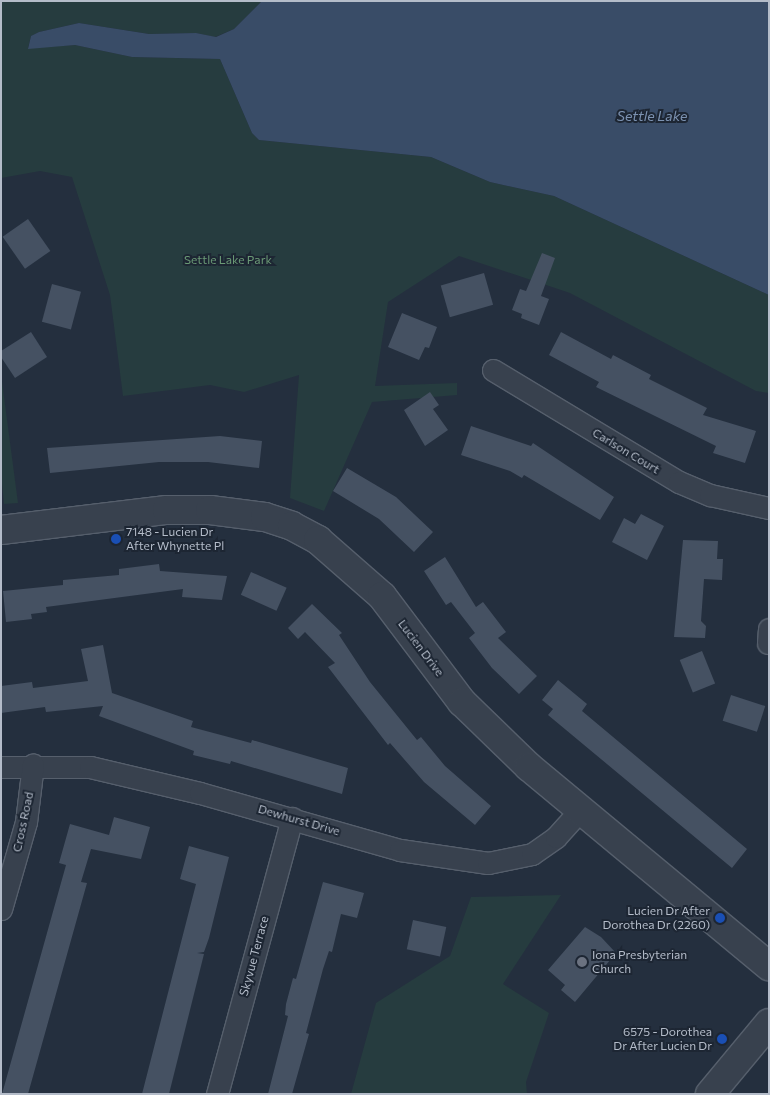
<!DOCTYPE html>
<html>
<head>
<meta charset="utf-8">
<style>
  body { margin:0 }
  #map { position:relative; width:770px; height:1095px; overflow:hidden; background:#242f3e; font-family:Commissioner,sans-serif }
  div>[style] { position:absolute }
  [style*='--x'] { left:calc(var(--x)*1px); top:calc(var(--y)*1px); width:calc(var(--w)*1px); rotate:calc(var(--a)*1deg) }
  .green>* { inset:0; background:#263c3f }
  .water>* { inset:0; background:#394c67 }
  .building>* { inset:0; background:#455162; transform-origin:0 0 }
  .roads { filter:drop-shadow(1px 0 #565f6c) drop-shadow(-1px 0 #565f6c) drop-shadow(0 1px #565f6c) drop-shadow(0 -1px #565f6c) }
  .minor>* { height:21px; margin:-10.5px; padding:0 10.5px; transform-origin:10.5px; border-radius:10.5px; background:#38414e }
  .tertiary>* { height:28px; margin:-14px; padding:0 14px; transform-origin:14px; border-radius:14px; background:#38414e }
  .dots>* { width:14px; height:14px; translate:-50% -50%; box-sizing:border-box; border:2px solid #1d2633; border-radius:50% }
  span { translate:-50% -50%; white-space:nowrap; text-align:center; line-height:1.15; -webkit-text-stroke:4px #1d2633; paint-order:stroke }
  .park-label { font-size:12px; color:#6b9a76 }
  .street-label { font-size:12px; color:#b4bcc9 }
  .poi-label { font-size:12px; color:#b4bcc9 }
  .left { translate:0 -50%; text-align:left }
  .right { translate:-100% -50%; text-align:right }
  .water-label { font-size:14px; color:#7c92b1; font-style:italic }
  .frame { position:absolute; inset:0; border:2px solid #b4bcc9; pointer-events:none }
</style>
</head>
<body>
<div id="map">
  <div class="green">
    <i style="clip-path:polygon(1px 1px,262px 1px,234px 29px,215px 37px,196px 33px,149px 34px,79px 23px,39px 32px,31px 36px,28px 48px,75px 45px,132px 57px,220px 59px,252px 133px,259px 140px,431px 157px,490px 182px,554px 196px,769px 295px,769px 393px,756px 391px,570px 293px,459px 256px,388px 302px,375px 386px,457px 383px,457px 395px,372px 402px,324px 511px,290px 498px,299px 375px,244px 392px,210px 385px,123px 396px,110px 295px,72px 177px,40px 171px,1px 178px)"></i>
    <i style="clip-path:polygon(1px 374px,18px 503px,4px 504px,1px 475px)"></i>
    <i style="clip-path:polygon(561px 895px,503px 984px,549px 1013px,526px 1082px,527px 1094px,351px 1094px,376px 1003px,450px 956px,471px 897px)"></i>
  </div>
  <div class="water">
    <i style="clip-path:polygon(262px 1px,769px 1px,769px 295px,554px 196px,490px 182px,431px 157px,259px 140px,252px 133px,220px 59px,132px 57px,75px 45px,28px 49px,31px 36px,39px 32px,79px 23px,149px 34px,196px 33px,216px 37px,234px 29px)"></i>
  </div>
  <div class="building">
    <i style="left:28px;top:219px;width:39px;height:31px;rotate:55deg"></i>
    <i style="clip-path:polygon(542px 253px,555px 258px,541px 296px,549px 299px,539px 325px,521px 318px,522px 314px,512px 310px,520px 289px,526px 291px)"></i>
    <i style="left:484px;top:273px;width:33px;height:45px;rotate:74deg"></i>
    <i style="left:52px;top:284px;width:30px;height:39px;rotate:15deg"></i>
    <i style="clip-path:polygon(402px 313px,437px 327px,429px 348px,425px 347px,419px 360px,388px 347px)"></i>
    <i style="clip-path:polygon(31px 332px,47px 357px,15px 378px,1px 357px,1px 351px)"></i>
    <i style="clip-path:polygon(561px 332px,611px 359px,613px 355px,651px 375px,649px 379px,707px 408px,703px 415px,756px 431px,745px 463px,713px 453px,716px 446px,596px 387px,599px 382px,549px 355px)"></i>
    <i style="clip-path:polygon(430px 392px,439px 405px,433px 409px,448px 430px,425px 446px,404px 410px)"></i>
    <i style="clip-path:polygon(471px 426px,531px 446px,533px 443px,614px 497px,600px 520px,524px 475px,522px 478px,510px 471px,461px 455px)"></i>
    <i style="clip-path:polygon(220px 436px,262px 441px,259px 468px,208px 462px,159px 462px,50px 473px,47px 448px)"></i>
    <i style="clip-path:polygon(347px 468px,396px 497px,433px 532px,414px 552px,379px 519px,333px 491px)"></i>
    <i style="clip-path:polygon(641px 514px,664px 526px,647px 560px,612px 542px,624px 518px,635px 524px)"></i>
    <i style="clip-path:polygon(683px 540px,718px 541px,717px 559px,723px 559px,722px 580px,704px 579px,701px 621px,706px 626px,705px 638px,674px 637px)"></i>
    <i style="clip-path:polygon(445px 557px,476px 607px,483px 602px,506px 632px,498px 638px,537px 676px,519px 694px,492px 668px,469px 638px,475px 633px,451px 602px,446px 605px,424px 571px)"></i>
    <i style="clip-path:polygon(159px 564px,160px 571px,227px 576px,222px 600px,182px 597px,183px 589px,46px 607px,47px 612px,31px 614px,32px 619px,6px 622px,3px 591px,63px 585px,63px 580px,119px 575px,119px 569px)"></i>
    <i style="left:251px;top:572px;width:39px;height:25px;rotate:24deg"></i>
    <i style="clip-path:polygon(312px 604px,342px 633px,339px 635px,370px 682px,417px 740px,421px 737px,445px 766px,491px 806px,475px 825px,424px 782px,390px 743px,388px 745px,328px 667px,335px 663px,305px 632px,298px 639px,288px 628px)"></i>
    <i style="clip-path:polygon(103px 645px,112px 693px,193px 721px,191px 727px,251px 743px,252px 740px,348px 768px,342px 794px,231px 761px,230px 764px,193px 755px,194px 751px,99px 716px,103px 706px,46px 712px,45px 707px,1px 713px,1px 686px,32px 682px,33px 688px,88px 681px,81px 649px)"></i>
    <i style="left:702px;top:651px;width:35px;height:24px;rotate:68deg"></i>
    <i style="clip-path:polygon(558px 680px,587px 704px,582px 711px,747px 849px,732px 868px,548px 715px,553px 709px,542px 700px)"></i>
    <i style="left:731px;top:695px;width:36px;height:27px;rotate:18deg"></i>
    <i style="clip-path:polygon(114px 817px,150px 827px,141px 859px,91px 849px,81px 882px,87px 883px,28px 1094px,2px 1094px,66px 865px,59px 863px,70px 824px,109px 835px)"></i>
    <i style="clip-path:polygon(189px 846px,229px 857px,209px 938px,204px 952px,197px 953px,204px 954px,169px 1094px,142px 1094px,196px 884px,180px 879px)"></i>
    <i style="clip-path:polygon(323px 882px,364px 893px,357px 918px,341px 914px,332px 952px,329px 951px,323px 969px,306px 1033px,309px 1034px,292px 1094px,268px 1094px,288px 1016px,285px 1015px,286px 1004px,293px 978px,296px 979px)"></i>
    <i style="left:413px;top:920px;width:34px;height:30px;rotate:12deg"></i>
    <i style="clip-path:polygon(585px 927px,601px 937px,616px 953px,575px 1002px,561px 990px,565px 985px,548px 970px)"></i>
  </div>
  <div class="roads">
    <div class="minor">
      <i style="--x:493;--y:370;--w:217;--a:31.1"></i>
      <i style="--x:679;--y:482;--w:34;--a:23"></i>
      <i style="--x:710;--y:495;--w:60;--a:12.4"></i>
      <i style="--x:768;--y:643;--w:14;--a:-86"></i>
      <i style="--x:1;--y:767;--w:89;--a:0"></i>
      <i style="--x:90;--y:767;--w:113;--a:13.3"></i>
      <i style="--x:200;--y:793;--w:208;--a:15.9"></i>
      <i style="--x:400;--y:850;--w:89;--a:8.4"></i>
      <i style="--x:488;--y:863;--w:45;--a:-11.6"></i>
      <i style="--x:532;--y:854;--w:29;--a:-35"></i>
      <i style="--x:556;--y:837;--w:36;--a:-48"></i>
      <i style="--x:1;--y:909;--w:91;--a:-74"></i>
      <i style="--x:26;--y:822;--w:58;--a:-83.1"></i>
      <i style="--x:217;--y:1094;--w:286;--a:-74.8"></i>
    </div>
    <div class="tertiary">
      <i style="--x:1;--y:530;--w:167;--a:-6.9"></i>
      <i style="--x:167;--y:510;--w:43;--a:0"></i>
      <i style="--x:210;--y:510;--w:55;--a:7.3"></i>
      <i style="--x:265;--y:517;--w:28;--a:18"></i>
      <i style="--x:292;--y:526;--w:30;--a:28"></i>
      <i style="--x:318;--y:540;--w:85;--a:41.2"></i>
      <i style="--x:382;--y:596;--w:133;--a:53"></i>
      <i style="--x:462;--y:702;--w:93;--a:44.1"></i>
      <i style="--x:529;--y:767;--w:312;--a:39.7"></i>
      <i style="--x:710;--y:1094;--w:92;--a:-50.3"></i>
    </div>
  </div>
  <div class="dots">
    <i style="left:116px;top:539px;background:#1a4fb4"></i>
    <i style="left:720px;top:918px;background:#1a4fb4"></i>
    <i style="left:582px;top:962px;background:#6b7280"></i>
    <i style="left:722px;top:1039px;background:#1a4fb4"></i>
  </div>
  <div class="park-label">
    <span style="left:228px;top:260px">Settle Lake Park</span>
  </div>
  <div class="street-label">
    <span style="left:626px;top:451px;rotate:31deg">Carlson Court</span>
    <span style="left:421px;top:648px;rotate:53deg">Lucien Drive</span>
    <span style="left:299px;top:820px;rotate:16deg">Dewhurst Drive</span>
    <span style="left:23px;top:822px;rotate:-78deg">Cross Road</span>
    <span style="left:254px;top:956px;rotate:-75deg">Skyvue Terrace</span>
  </div>
  <div class="poi-label">
    <span class="left" style="left:126px;top:539px">7148 - Lucien Dr<br>After Whynette Pl</span>
    <span class="right" style="left:710px;top:918px">Lucien Dr After<br>Dorothea Dr (2260)</span>
    <span class="left" style="left:592px;top:962px">Iona Presbyterian<br>Church</span>
    <span class="right" style="left:712px;top:1039px">6575 - Dorothea<br>Dr After Lucien Dr</span>
  </div>
  <div class="water-label">
    <span style="left:652px;top:116px">Settle Lake</span>
  </div>
  <div class="frame"></div>
</div>
</body>
</html>
